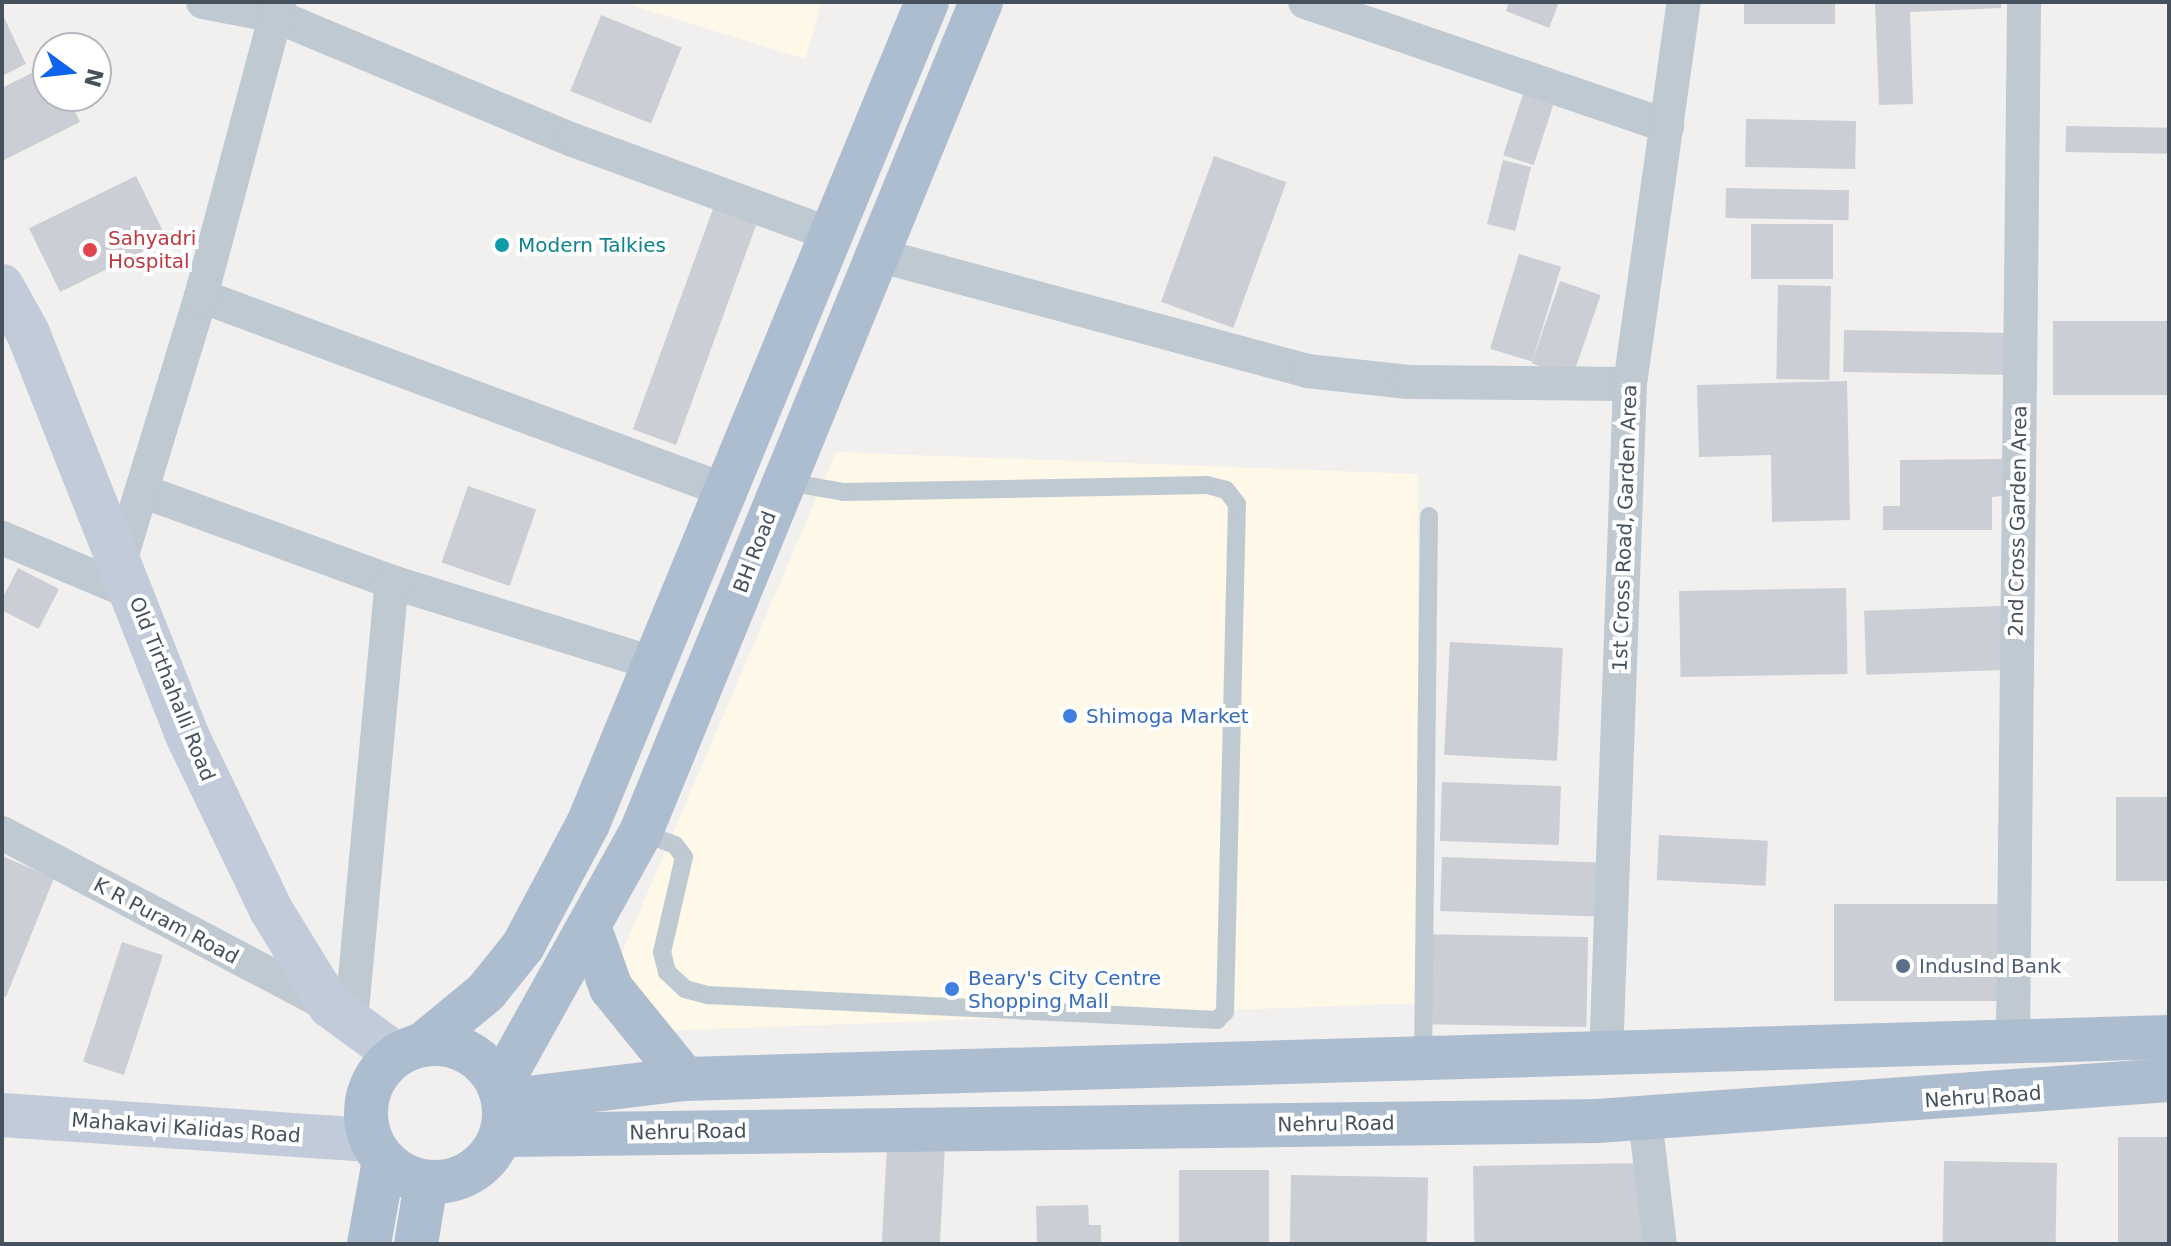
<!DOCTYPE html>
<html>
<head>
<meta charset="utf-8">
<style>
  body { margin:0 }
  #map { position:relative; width:2171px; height:1246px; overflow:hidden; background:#f2efef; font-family:"DejaVu Sans",sans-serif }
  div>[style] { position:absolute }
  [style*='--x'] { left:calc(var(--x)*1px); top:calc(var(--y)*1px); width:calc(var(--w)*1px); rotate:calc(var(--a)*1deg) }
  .commercial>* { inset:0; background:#fdf8e8 }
  .building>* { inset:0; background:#cbced4; transform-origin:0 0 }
  .lane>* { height:18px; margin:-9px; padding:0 9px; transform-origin:9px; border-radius:9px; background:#bfc9d2 }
  .street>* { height:34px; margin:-17px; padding:0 17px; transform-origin:17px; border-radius:17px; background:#bfc9d2 }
  .secondary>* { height:44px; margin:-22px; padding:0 22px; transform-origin:22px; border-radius:22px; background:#c1cbd9 }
  .primary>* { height:44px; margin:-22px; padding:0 22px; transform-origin:22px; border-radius:22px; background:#adbdd0 }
  .primary>.ring { margin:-22px; padding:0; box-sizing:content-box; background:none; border:44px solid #adbdd0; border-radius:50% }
  .dots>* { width:22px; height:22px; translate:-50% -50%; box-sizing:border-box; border:4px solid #fff; border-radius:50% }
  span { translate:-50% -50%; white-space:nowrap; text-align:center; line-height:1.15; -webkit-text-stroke:8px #fff; paint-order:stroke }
  .health-label { font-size:20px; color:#be3a42 }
  .left { translate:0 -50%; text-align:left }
  .culture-label { font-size:20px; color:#0d838f }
  .street-label { font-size:20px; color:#46515e }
  .shop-label { font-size:20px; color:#366cbe }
  .service-label { font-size:20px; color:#4e5e75 }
  .frame { position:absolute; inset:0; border:4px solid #46515e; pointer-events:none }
  .north { position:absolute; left:32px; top:32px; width:80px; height:80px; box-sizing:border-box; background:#fff; border:2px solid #b5b9bf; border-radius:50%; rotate:105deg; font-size:22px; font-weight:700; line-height:32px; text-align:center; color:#46515e }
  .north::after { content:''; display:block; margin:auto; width:28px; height:36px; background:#0e64ed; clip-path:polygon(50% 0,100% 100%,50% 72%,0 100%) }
</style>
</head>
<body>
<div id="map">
  <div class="commercial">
    <i style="clip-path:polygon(621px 2px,822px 2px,805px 59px)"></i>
    <i style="clip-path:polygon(836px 452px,1418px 474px,1418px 1003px,658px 1031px,620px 957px)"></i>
  </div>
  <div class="building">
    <i style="clip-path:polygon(1509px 2px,1559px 2px,1549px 28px,1506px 11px)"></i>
    <i style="left:1744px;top:2px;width:91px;height:22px"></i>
    <i style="clip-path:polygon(1875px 2px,2001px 2px,2001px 8px,1910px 12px,1913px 104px,1879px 105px)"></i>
    <i style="clip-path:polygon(2px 13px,26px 64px,2px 76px)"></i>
    <i style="left:601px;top:15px;width:87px;height:82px;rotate:22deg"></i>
    <i style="clip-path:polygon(48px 65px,48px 96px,67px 96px,80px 122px,2px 161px,2px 88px)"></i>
    <i style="left:1527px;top:82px;width:32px;height:77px;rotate:18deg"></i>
    <i style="left:1746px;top:119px;width:110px;height:48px;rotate:1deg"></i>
    <i style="left:2066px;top:126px;width:103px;height:26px;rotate:1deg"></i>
    <i style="left:1214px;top:156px;width:77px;height:155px;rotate:20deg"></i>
    <i style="left:1503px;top:160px;width:29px;height:66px;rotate:14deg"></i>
    <i style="left:136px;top:176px;width:71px;height:119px;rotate:64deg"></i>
    <i style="left:1726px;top:188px;width:123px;height:30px;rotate:1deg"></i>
    <i style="left:717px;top:198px;width:46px;height:246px;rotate:20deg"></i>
    <i style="left:1833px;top:224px;width:55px;height:82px;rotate:90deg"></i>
    <i style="left:1519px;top:254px;width:44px;height:99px;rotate:17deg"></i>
    <i style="left:1560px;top:281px;width:43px;height:87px;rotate:19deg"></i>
    <i style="left:1778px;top:285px;width:53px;height:94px;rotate:1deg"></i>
    <i style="left:2053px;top:321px;width:116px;height:74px"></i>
    <i style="left:1844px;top:330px;width:170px;height:42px;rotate:1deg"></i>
    <i style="clip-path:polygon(1847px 381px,1850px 520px,1772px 522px,1771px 455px,1699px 457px,1697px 385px)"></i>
    <i style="clip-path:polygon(2002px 459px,2002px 496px,1992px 497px,1992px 530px,1883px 530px,1883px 506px,1900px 506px,1900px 460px)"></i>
    <i style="left:468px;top:486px;width:72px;height:81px;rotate:19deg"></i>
    <i style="left:18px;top:568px;width:46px;height:45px;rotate:27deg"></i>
    <i style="left:1846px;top:588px;width:86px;height:167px;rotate:89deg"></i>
    <i style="left:2001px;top:606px;width:64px;height:137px;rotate:88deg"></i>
    <i style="left:1450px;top:642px;width:113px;height:113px;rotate:3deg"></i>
    <i style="left:1442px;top:782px;width:119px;height:59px;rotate:2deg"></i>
    <i style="left:2169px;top:797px;width:84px;height:53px;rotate:90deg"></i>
    <i style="left:1659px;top:835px;width:109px;height:45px;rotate:3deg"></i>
    <i style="clip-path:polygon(2px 856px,54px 878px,6px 997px,2px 995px)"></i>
    <i style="left:1442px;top:857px;width:155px;height:54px;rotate:2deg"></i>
    <i style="left:2002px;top:904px;width:97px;height:168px;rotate:90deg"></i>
    <i style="left:1588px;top:937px;width:90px;height:159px;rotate:91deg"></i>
    <i style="left:122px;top:942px;width:43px;height:126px;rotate:18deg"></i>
    <i style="left:2118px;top:1137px;width:51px;height:107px"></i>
    <i style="left:887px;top:1145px;width:58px;height:98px;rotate:3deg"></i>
    <i style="left:1944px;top:1161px;width:113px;height:83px;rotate:1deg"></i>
    <i style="left:1642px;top:1163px;width:81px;height:169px;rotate:89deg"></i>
    <i style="left:1269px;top:1170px;width:74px;height:90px;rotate:90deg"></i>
    <i style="left:1291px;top:1175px;width:137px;height:69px;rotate:1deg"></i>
    <i style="clip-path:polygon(1088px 1205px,1089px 1225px,1101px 1225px,1101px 1244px,1037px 1244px,1036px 1206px)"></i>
  </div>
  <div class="lane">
    <i style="--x:641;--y:832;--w:36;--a:21"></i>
    <i style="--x:675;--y:845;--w:15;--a:53"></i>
    <i style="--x:684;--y:857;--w:98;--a:103"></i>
    <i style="--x:662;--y:952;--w:21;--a:76"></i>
    <i style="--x:667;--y:972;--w:25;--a:43"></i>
    <i style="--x:685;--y:989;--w:24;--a:15"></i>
    <i style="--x:708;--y:995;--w:510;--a:2.81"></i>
    <i style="--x:1217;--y:1020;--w:11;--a:-45"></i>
    <i style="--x:1225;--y:1012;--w:508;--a:-88.65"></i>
    <i style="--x:1237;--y:504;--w:18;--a:-128"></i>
    <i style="--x:1226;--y:490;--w:20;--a:-165"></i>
    <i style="--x:1207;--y:485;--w:363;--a:178.9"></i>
    <i style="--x:844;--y:492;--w:59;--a:-170.2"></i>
    <i style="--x:1423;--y:1060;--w:544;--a:-89.37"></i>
  </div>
  <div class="street">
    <i style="--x:203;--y:2;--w:74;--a:10.9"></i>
    <i style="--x:276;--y:16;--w:322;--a:22.7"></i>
    <i style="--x:573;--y:140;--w:276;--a:20.1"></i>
    <i style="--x:1305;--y:2;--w:383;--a:18.9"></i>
    <i style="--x:878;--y:255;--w:444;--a:15.1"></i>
    <i style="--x:1307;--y:371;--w:102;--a:6.2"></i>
    <i style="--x:1408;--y:382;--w:222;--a:0.5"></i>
    <i style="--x:201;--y:296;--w:558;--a:20.35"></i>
    <i style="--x:145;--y:492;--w:263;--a:20"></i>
    <i style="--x:392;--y:582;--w:276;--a:17.3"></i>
    <i style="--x:2;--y:538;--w:141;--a:22.9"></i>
    <i style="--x:120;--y:561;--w:277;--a:-73"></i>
    <i style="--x:201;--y:296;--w:304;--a:-75.1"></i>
    <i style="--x:2;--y:833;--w:371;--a:27.8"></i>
    <i style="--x:351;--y:1021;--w:441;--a:-84.7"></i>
    <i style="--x:2013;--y:1039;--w:1037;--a:-89.39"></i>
    <i style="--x:1606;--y:1057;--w:673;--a:-87.96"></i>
    <i style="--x:1630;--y:384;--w:386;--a:-82"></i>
    <i style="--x:1645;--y:1119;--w:126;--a:83.2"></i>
  </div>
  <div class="secondary">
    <i style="--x:2;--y:286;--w:54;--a:61"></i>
    <i style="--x:28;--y:333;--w:430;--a:68.4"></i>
    <i style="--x:186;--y:733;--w:196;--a:64.3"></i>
    <i style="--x:271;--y:910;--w:113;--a:58.4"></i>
    <i style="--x:330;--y:1006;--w:83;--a:36.2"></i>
    <i style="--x:2;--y:1115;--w:369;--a:3.9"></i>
  </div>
  <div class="primary">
    <i style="--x:589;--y:926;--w:66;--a:70.5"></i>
    <i style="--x:611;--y:988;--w:117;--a:50.9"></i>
    <i class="ring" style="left:366px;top:1044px;width:94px;height:94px"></i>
    <i style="--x:422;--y:1045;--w:83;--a:-39.6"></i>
    <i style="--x:486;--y:992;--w:59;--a:-51.2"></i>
    <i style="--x:523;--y:946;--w:138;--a:-62"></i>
    <i style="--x:588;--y:824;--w:889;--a:-67.59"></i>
    <i style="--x:499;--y:1087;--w:292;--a:-60.9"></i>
    <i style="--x:641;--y:832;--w:897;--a:-67.72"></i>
    <i style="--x:503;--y:1101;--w:183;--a:-6.9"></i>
    <i style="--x:685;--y:1079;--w:1485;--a:-1.62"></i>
    <i style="--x:501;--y:1135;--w:1096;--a:-0.73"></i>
    <i style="--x:1597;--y:1121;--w:573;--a:-4.1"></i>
    <i style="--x:369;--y:1244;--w:84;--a:-79.8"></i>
    <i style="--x:416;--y:1244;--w:62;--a:-80.7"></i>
  </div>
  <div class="dots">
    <i style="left:502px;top:245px;background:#0f9aa8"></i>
    <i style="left:90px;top:250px;background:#e0444e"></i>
    <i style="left:1070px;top:716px;background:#3f7fe0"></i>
    <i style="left:1903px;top:966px;background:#5c6f8a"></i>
    <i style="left:952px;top:989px;background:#3f7fe0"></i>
  </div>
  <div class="health-label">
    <span class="left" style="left:108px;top:250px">Sahyadri<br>Hospital</span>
  </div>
  <div class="culture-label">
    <span class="left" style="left:518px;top:245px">Modern Talkies</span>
  </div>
  <div class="street-label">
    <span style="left:2018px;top:521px;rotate:-89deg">2nd Cross Garden Area</span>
    <span style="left:1625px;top:528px;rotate:-88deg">1st Cross Road, Garden Area</span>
    <span style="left:755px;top:552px;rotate:-69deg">BH Road</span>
    <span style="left:172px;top:689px;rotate:68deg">Old Tirthahalli Road</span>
    <span style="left:166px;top:921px;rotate:28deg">K R Puram Road</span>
    <span style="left:1983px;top:1097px;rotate:-4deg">Nehru Road</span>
    <span style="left:1336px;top:1124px;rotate:-1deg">Nehru Road</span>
    <span style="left:186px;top:1128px;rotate:4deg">Mahakavi Kalidas Road</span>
    <span style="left:688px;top:1132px;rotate:-1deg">Nehru Road</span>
  </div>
  <div class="shop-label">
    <span class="left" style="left:1086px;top:716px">Shimoga Market</span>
    <span class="left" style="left:968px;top:990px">Beary's City Centre<br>Shopping Mall</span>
  </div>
  <div class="service-label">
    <span class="left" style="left:1919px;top:966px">IndusInd Bank</span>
  </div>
  <div class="frame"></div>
  <div class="north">N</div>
</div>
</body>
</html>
